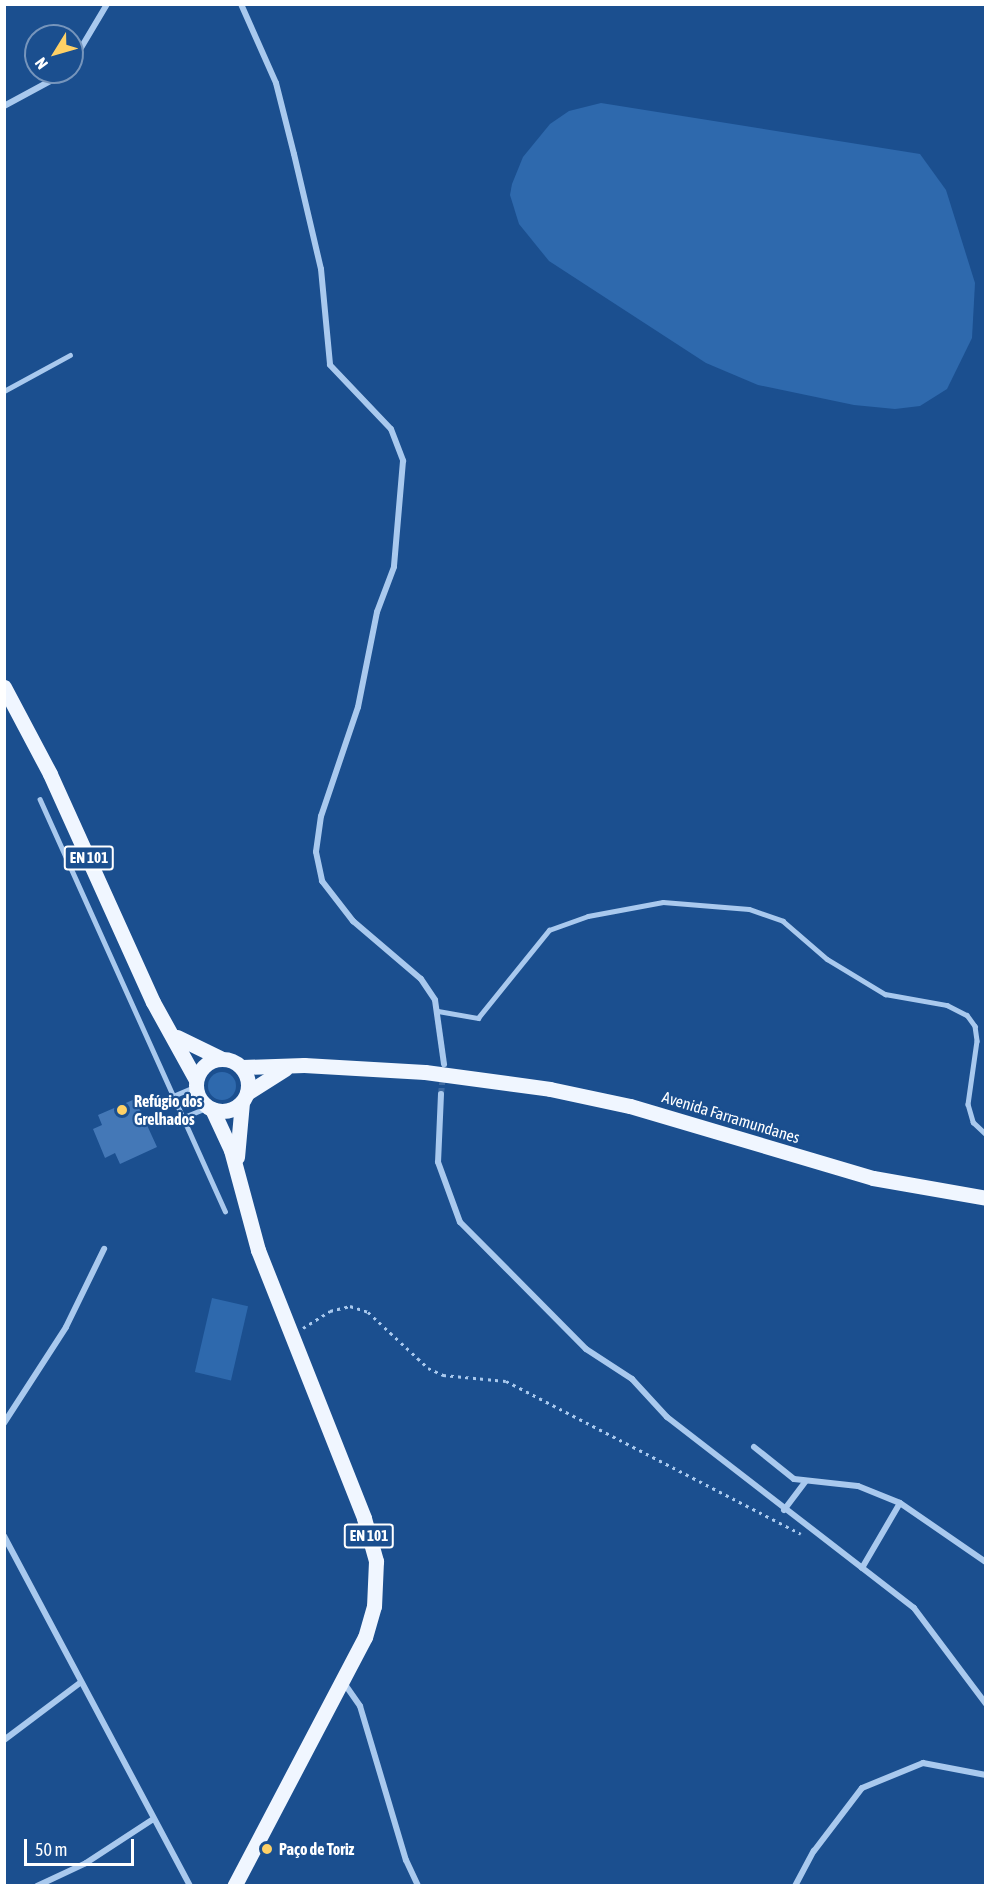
<!DOCTYPE html>
<html>
<head>
<meta charset="utf-8">
<style>
  body { margin:0 }
  #map { position:relative; width:990px; height:1890px; overflow:hidden; background:#1b4f8f; font-family:"Asap Condensed",sans-serif }
  div>[style] { position:absolute }
  [style*='--x'] { left:calc(var(--x)*1px); top:calc(var(--y)*1px); width:calc(var(--w)*1px); rotate:calc(var(--a)*1deg) }
  .green>* { inset:0; background:#2e69ad; transform-origin:0 0 }
  .round { border-radius:50% }
  .building>* { inset:0; background:#4478b7 }
  .minor-tunnel>* { height:6px; margin-top:-3px; transform-origin:0; background:repeating-linear-gradient(90deg,#3d69a0 0 6px,transparent 0 9px) }
  .path>* { height:3px; margin-top:-1.5px; transform-origin:0; background:repeating-linear-gradient(90deg,#a9c9ee 0 3px,transparent 0 7.5px) }
  .service>* { height:4.5px; margin:-2.25px; padding:0 2.25px; transform-origin:2.25px; border-radius:2.25px; background:#a9c9ee }
  .minor>* { height:6px; margin:-3px; padding:0 3px; transform-origin:3px; border-radius:3px; background:#a9c9ee }
  .primary>* { height:15px; margin:-7.5px; padding:0 7.5px; transform-origin:7.5px; border-radius:7.5px; background:#f0f6ff }
  .primary>.ring { margin:-7.5px; padding:0; box-sizing:content-box; background:none; border:15px solid #f0f6ff; border-radius:50% }
  .dots>* { width:16px; height:16px; translate:-50% -50%; box-sizing:border-box; border:3px solid #1b4f8f; border-radius:50% }
  span { translate:-50% -50%; white-space:nowrap; text-align:center; line-height:1.15; -webkit-text-stroke:4.5px #1b4f8f; paint-order:stroke }
  .shield-label span { padding:2px 4px; background:#1b4f8f; border:2px solid; border-radius:4px; -webkit-text-stroke-width:0 }
  .shield-label { font-size:15px; color:#fff; font-weight:700 }
  .poi-label { font-size:16px; color:#fff; font-weight:700 }
  .left { translate:0 -50%; text-align:left }
  .street-label { font-size:16px; color:#fff }
  .frame { position:absolute; inset:0; border:6px solid #fff; pointer-events:none }
  .north { position:absolute; left:24px; top:24px; width:60px; height:60px; box-sizing:border-box; background:#1b4f8f; border:2px solid #7695bc; border-radius:50%; rotate:233deg; font-size:16px; font-weight:700; line-height:24px; text-align:center; color:#fff }
  .north::after { content:''; display:block; margin:auto; width:21px; height:27px; background:#ffd166; clip-path:polygon(50% 0,100% 100%,50% 72%,0 100%) }
  .scale { position:absolute; left:24px; top:1839px; width:110px; height:27px; box-sizing:border-box; border:3px solid #fff; border-top:0; padding-left:8px; font-size:18px; line-height:21px; white-space:nowrap; color:#fff; -webkit-text-stroke:4px #1b4f8f; paint-order:stroke }
</style>
</head>
<body>
<div id="map">
  <div class="green">
    <i style="clip-path:polygon(601px 103px,920px 154px,946px 190px,975px 283px,972px 338px,947px 389px,920px 406px,895px 409px,854px 405px,758px 385px,706px 363px,549px 261px,519px 224px,510px 195px,512px 184px,523px 157px,550px 124px,569px 111px)"></i>
    <i class="round" style="left:208px;top:1072px;width:28px;height:28px"></i>
    <i style="left:212px;top:1298px;width:37px;height:76px;rotate:13deg"></i>
  </div>
  <div class="building">
    <i style="clip-path:polygon(135px 1099px,157px 1147px,120px 1164px,115px 1153px,105px 1158px,93px 1129px,102px 1125px,98px 1115px)"></i>
  </div>
  <div class="minor-tunnel">
    <i style="--x:441;--y:1094;--w:20;--a:-84"></i>
  </div>
  <div class="path">
    <i style="--x:303;--y:1328;--w:32;--a:-32"></i>
    <i style="--x:330;--y:1311;--w:21;--a:-14"></i>
    <i style="--x:350;--y:1306;--w:19;--a:18"></i>
    <i style="--x:368;--y:1312;--w:82;--a:43"></i>
    <i style="--x:428;--y:1368;--w:17;--a:25"></i>
    <i style="--x:443;--y:1375;--w:63;--a:5.4"></i>
    <i style="--x:506;--y:1381;--w:332;--a:27.4"></i>
  </div>
  <div class="service">
    <i style="--x:4;--y:391;--w:75;--a:-28.6"></i>
    <i style="--x:40;--y:799;--w:452;--a:65.8"></i>
    <i style="--x:438;--y:1011;--w:41;--a:9.9"></i>
    <i style="--x:478;--y:1018;--w:113;--a:-51.1"></i>
    <i style="--x:549;--y:930;--w:41;--a:-19.7"></i>
    <i style="--x:588;--y:916;--w:76;--a:-10.6"></i>
    <i style="--x:663;--y:902;--w:86;--a:4.7"></i>
    <i style="--x:749;--y:909;--w:36;--a:19"></i>
    <i style="--x:783;--y:921;--w:58;--a:40.8"></i>
    <i style="--x:827;--y:959;--w:68;--a:31.1"></i>
    <i style="--x:885;--y:994;--w:63;--a:10.1"></i>
    <i style="--x:947;--y:1005;--w:22;--a:27"></i>
    <i style="--x:967;--y:1015;--w:14;--a:54"></i>
    <i style="--x:975;--y:1026;--w:15;--a:82"></i>
    <i style="--x:977;--y:1041;--w:64;--a:98.1"></i>
    <i style="--x:968;--y:1104;--w:19;--a:74"></i>
    <i style="--x:973;--y:1122;--w:18;--a:43"></i>
    <i style="--x:173;--y:1096;--w:25;--a:-23"></i>
    <i style="--x:184;--y:1117;--w:27;--a:-22"></i>
  </div>
  <div class="minor">
    <i style="--x:241;--y:4;--w:86;--a:66.1"></i>
    <i style="--x:276;--y:83;--w:73;--a:75.8"></i>
    <i style="--x:294;--y:154;--w:118;--a:76.8"></i>
    <i style="--x:321;--y:269;--w:96;--a:84.6"></i>
    <i style="--x:330;--y:365;--w:88;--a:46.4"></i>
    <i style="--x:391;--y:429;--w:34;--a:69"></i>
    <i style="--x:403;--y:461;--w:106;--a:94.9"></i>
    <i style="--x:394;--y:567;--w:48;--a:110.7"></i>
    <i style="--x:377;--y:612;--w:97;--a:101.3"></i>
    <i style="--x:358;--y:707;--w:115;--a:108.7"></i>
    <i style="--x:321;--y:816;--w:36;--a:98"></i>
    <i style="--x:316;--y:852;--w:30;--a:78"></i>
    <i style="--x:322;--y:881;--w:51;--a:52.2"></i>
    <i style="--x:353;--y:921;--w:89;--a:40.5"></i>
    <i style="--x:421;--y:979;--w:25;--a:56"></i>
    <i style="--x:435;--y:1000;--w:65;--a:82"></i>
    <i style="--x:72;--y:63;--w:69;--a:-59.3"></i>
    <i style="--x:4;--y:106;--w:72;--a:-28.4"></i>
    <i style="--x:441;--y:1094;--w:68;--a:92.5"></i>
    <i style="--x:438;--y:1162;--w:64;--a:69.9"></i>
    <i style="--x:460;--y:1222;--w:179;--a:45.2"></i>
    <i style="--x:586;--y:1349;--w:55;--a:33.1"></i>
    <i style="--x:632;--y:1379;--w:52;--a:47.4"></i>
    <i style="--x:667;--y:1417;--w:312;--a:37.7"></i>
    <i style="--x:914;--y:1608;--w:120;--a:53.1"></i>
    <i style="--x:4;--y:1423;--w:114;--a:-57.1"></i>
    <i style="--x:66;--y:1327;--w:87;--a:-64"></i>
    <i style="--x:754;--y:1447;--w:51;--a:38.7"></i>
    <i style="--x:794;--y:1479;--w:64;--a:6.2"></i>
    <i style="--x:858;--y:1486;--w:45;--a:22"></i>
    <i style="--x:900;--y:1503;--w:104;--a:34.5"></i>
    <i style="--x:784;--y:1510;--w:36;--a:-53"></i>
    <i style="--x:4;--y:1536;--w:396;--a:62"></i>
    <i style="--x:862;--y:1568;--w:75;--a:-59.7"></i>
    <i style="--x:344;--y:1683;--w:28;--a:55"></i>
    <i style="--x:360;--y:1706;--w:161;--a:73.4"></i>
    <i style="--x:406;--y:1860;--w:29;--a:65"></i>
    <i style="--x:4;--y:1740;--w:95;--a:-36.9"></i>
    <i style="--x:37;--y:1886;--w:54;--a:-25.1"></i>
    <i style="--x:86;--y:1863;--w:79;--a:-33.1"></i>
    <i style="--x:795;--y:1886;--w:40;--a:-62"></i>
    <i style="--x:814;--y:1851;--w:79;--a:-52.7"></i>
    <i style="--x:862;--y:1788;--w:66;--a:-22.3"></i>
    <i style="--x:923;--y:1763;--w:64;--a:10.8"></i>
  </div>
  <div class="primary">
    <i style="--x:4;--y:687;--w:98;--a:62.1"></i>
    <i style="--x:50;--y:774;--w:250;--a:65.7"></i>
    <i style="--x:153;--y:1002;--w:89;--a:61.1"></i>
    <i style="--x:177;--y:1037;--w:48;--a:26"></i>
    <i class="ring" style="left:196px;top:1059px;width:37px;height:37px"></i>
    <i style="--x:242;--y:1067;--w:62;--a:-1.8"></i>
    <i style="--x:304;--y:1065;--w:121;--a:3.3"></i>
    <i style="--x:425;--y:1072;--w:126;--a:7.7"></i>
    <i style="--x:550;--y:1089;--w:82;--a:12"></i>
    <i style="--x:630;--y:1106;--w:253;--a:16.5"></i>
    <i style="--x:873;--y:1178;--w:115;--a:10"></i>
    <i style="--x:247;--y:1093;--w:45;--a:-32.3"></i>
    <i style="--x:212;--y:1109;--w:45;--a:65.1"></i>
    <i style="--x:231;--y:1150;--w:104;--a:74.9"></i>
    <i style="--x:258;--y:1250;--w:288;--a:68.4"></i>
    <i style="--x:364;--y:1518;--w:45;--a:74.4"></i>
    <i style="--x:376;--y:1561;--w:45;--a:92.5"></i>
    <i style="--x:374;--y:1606;--w:32;--a:106"></i>
    <i style="--x:365;--y:1637;--w:281;--a:117.7"></i>
    <i style="--x:237;--y:1157;--w:55;--a:-84.8"></i>
  </div>
  <div class="dots">
    <i style="left:122px;top:1110px;background:#ffd166"></i>
    <i style="left:267px;top:1849px;background:#ffd166"></i>
  </div>
  <div class="shield-label">
    <span style="left:89px;top:858px">EN 101</span>
    <span style="left:369px;top:1536px">EN 101</span>
  </div>
  <div class="poi-label">
    <span class="left" style="left:134px;top:1110px">Refúgio dos<br>Grelhados</span>
    <span class="left" style="left:279px;top:1849px">Paço de Toriz</span>
  </div>
  <div class="street-label">
    <span style="left:731px;top:1117px;rotate:17deg">Avenida Farramundanes</span>
  </div>
  <div class="frame"></div>
  <div class="north">N</div>
  <div class="scale">50 m</div>
</div>
</body>
</html>
